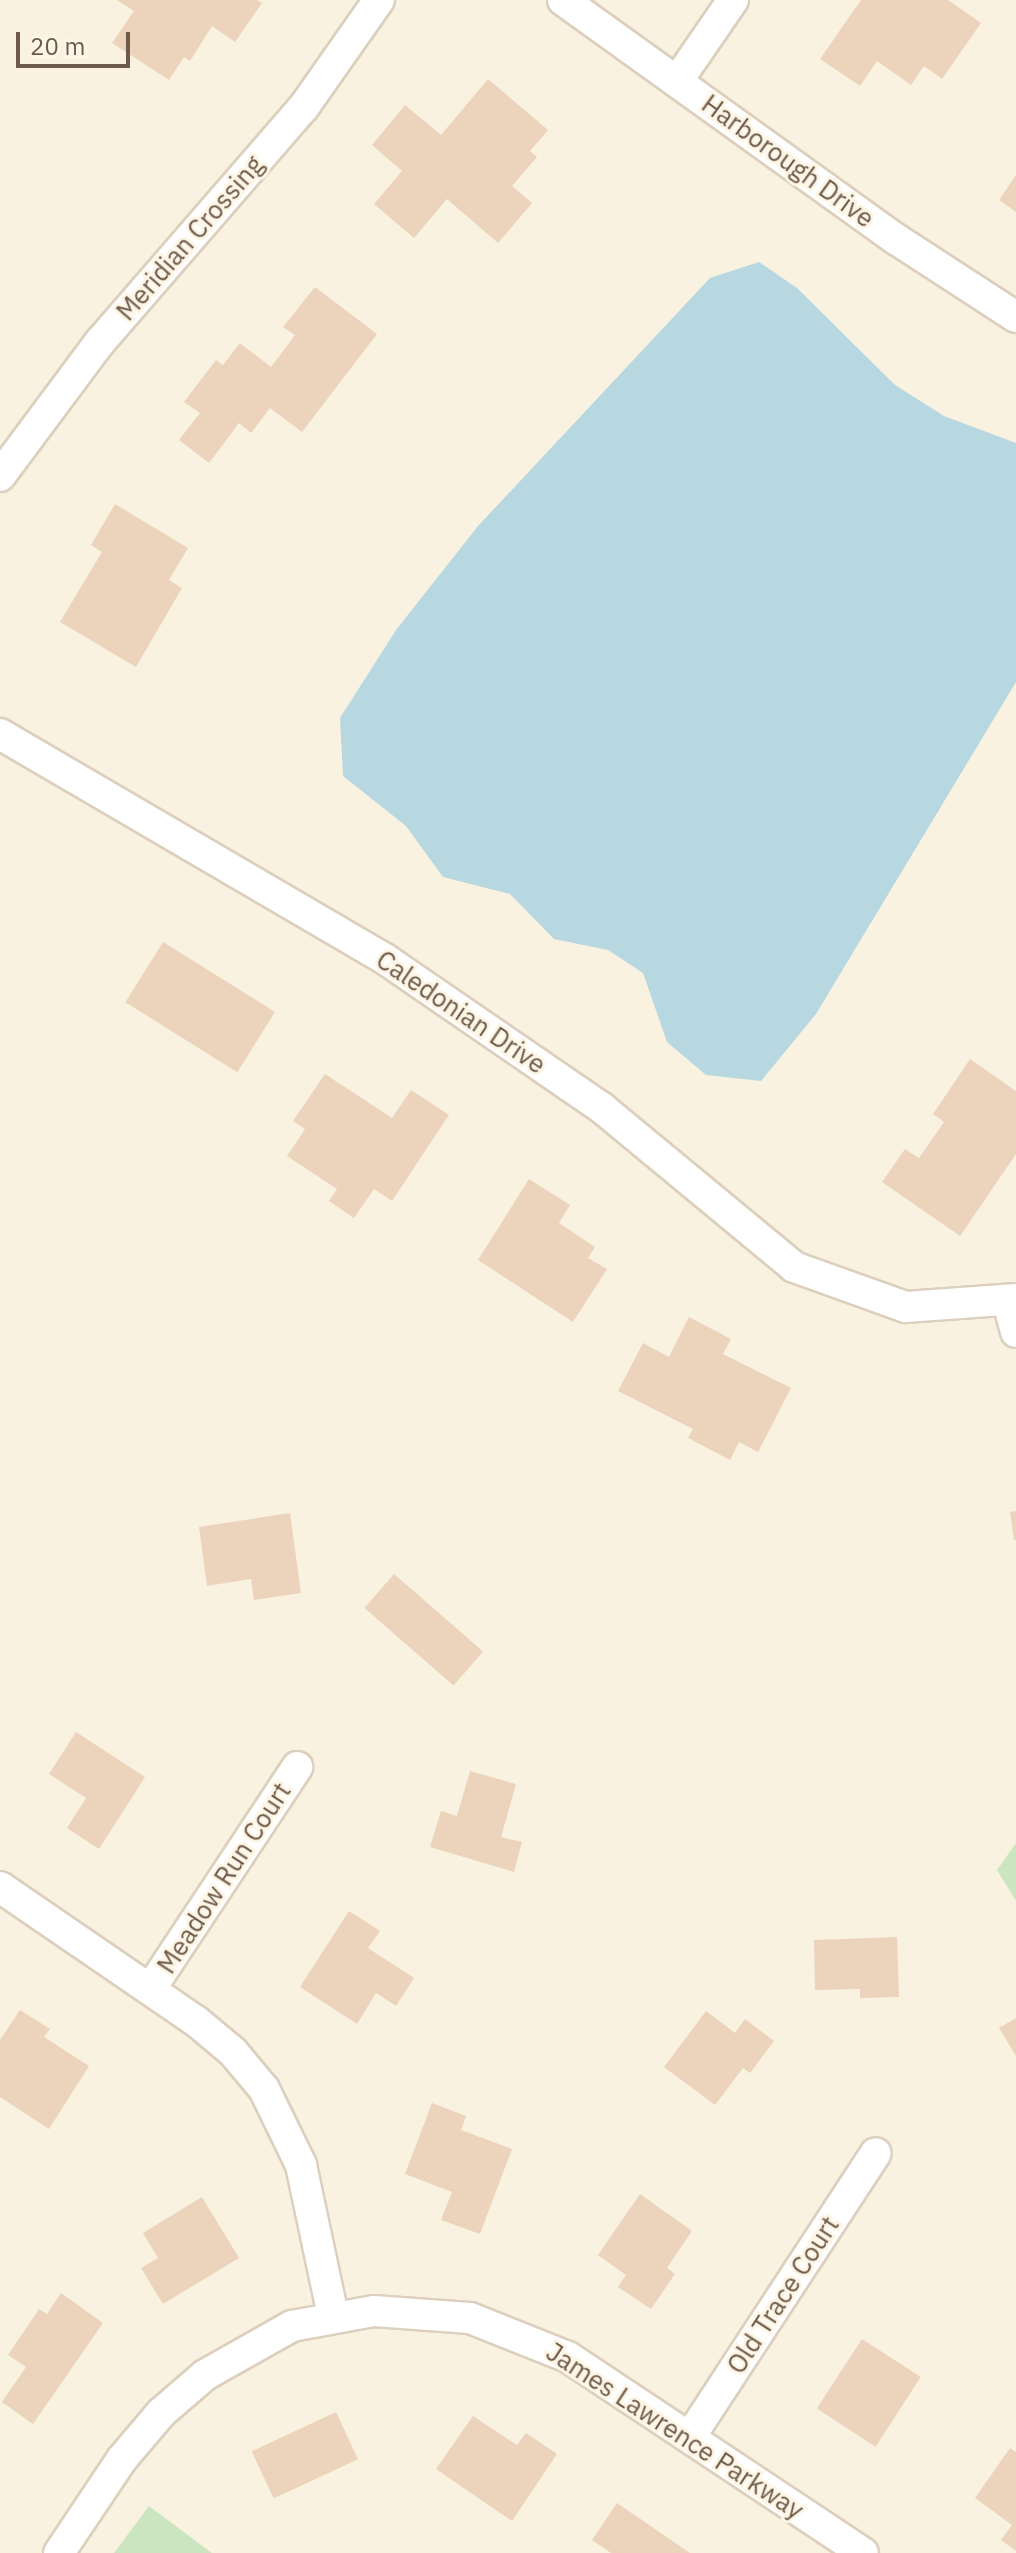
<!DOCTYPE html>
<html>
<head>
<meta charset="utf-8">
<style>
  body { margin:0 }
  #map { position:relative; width:1016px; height:2553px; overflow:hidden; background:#f9f2e0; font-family:"IBM Plex Sans",sans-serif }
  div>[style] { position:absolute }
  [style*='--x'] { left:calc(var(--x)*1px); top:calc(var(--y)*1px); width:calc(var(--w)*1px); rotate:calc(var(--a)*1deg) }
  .green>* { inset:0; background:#cce5c1 }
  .water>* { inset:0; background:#b7d7e1 }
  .building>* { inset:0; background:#ecd3bb; transform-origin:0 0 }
  .roads { filter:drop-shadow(2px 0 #dccfbd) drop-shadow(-2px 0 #dccfbd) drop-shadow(0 2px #dccfbd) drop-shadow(0 -2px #dccfbd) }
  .minor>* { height:30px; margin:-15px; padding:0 15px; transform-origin:15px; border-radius:15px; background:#fff }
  span { translate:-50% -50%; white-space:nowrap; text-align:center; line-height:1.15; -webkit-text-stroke:6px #fdf6e6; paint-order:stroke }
  .street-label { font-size:26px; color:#6e5a4a }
  .scale { position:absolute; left:16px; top:32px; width:114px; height:36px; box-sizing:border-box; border:4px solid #6e5a4a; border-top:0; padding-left:10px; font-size:24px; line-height:28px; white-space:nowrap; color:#6e5a4a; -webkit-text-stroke:6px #fdf6e6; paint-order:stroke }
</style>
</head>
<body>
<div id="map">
  <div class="green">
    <i style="clip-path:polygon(1016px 1843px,1016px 1901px,997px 1870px)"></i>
    <i style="clip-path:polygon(149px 2506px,212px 2553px,114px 2553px)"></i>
  </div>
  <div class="water">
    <i style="clip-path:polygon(759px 262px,797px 288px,895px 385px,944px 416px,1016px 443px,1016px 682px,816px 1014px,761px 1081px,706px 1075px,667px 1042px,643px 973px,608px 950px,554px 939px,510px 894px,443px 877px,406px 826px,343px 776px,340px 718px,396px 630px,478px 526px,710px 278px)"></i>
  </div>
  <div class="building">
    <i style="clip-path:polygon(117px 0,257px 0,262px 3px,235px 42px,212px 26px,190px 61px,184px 57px,169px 80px,112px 43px,134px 11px)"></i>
    <i style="clip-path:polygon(861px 0,948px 0,981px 23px,942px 79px,924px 66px,911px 85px,877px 61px,860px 86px,820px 59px)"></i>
    <i style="clip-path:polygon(488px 79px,548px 130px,530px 151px,537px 157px,512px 186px,532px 203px,498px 243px,447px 199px,414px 238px,374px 204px,402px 171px,372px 145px,405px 105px,441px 135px)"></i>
    <i style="clip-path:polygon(1016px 175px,1016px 212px,999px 200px)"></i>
    <i style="clip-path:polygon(315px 287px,377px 334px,302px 432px,270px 408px,251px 433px,239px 423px,209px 463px,179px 440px,200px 413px,184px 402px,216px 360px,223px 365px,240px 343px,271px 367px,295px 335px,283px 327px)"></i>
    <i style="clip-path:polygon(115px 504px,188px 548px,169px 580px,182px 588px,136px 667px,60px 622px,102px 552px,91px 545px)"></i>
    <i style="left:163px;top:942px;width:132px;height:71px;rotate:32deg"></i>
    <i style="clip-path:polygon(970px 1059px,1016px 1091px,1016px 1154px,960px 1236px,882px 1182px,905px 1149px,919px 1158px,944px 1122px,933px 1114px)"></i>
    <i style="clip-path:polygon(325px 1074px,392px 1118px,411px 1090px,449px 1115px,392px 1201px,374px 1189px,354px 1218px,329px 1201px,337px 1189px,287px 1156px,305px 1129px,293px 1121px)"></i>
    <i style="clip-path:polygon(529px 1179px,570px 1205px,559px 1223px,595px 1247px,588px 1258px,607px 1269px,573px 1322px,478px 1260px)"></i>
    <i style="clip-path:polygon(689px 1317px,731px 1339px,723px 1354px,791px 1388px,758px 1452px,739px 1442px,730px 1460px,688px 1438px,693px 1429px,618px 1391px,643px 1343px,669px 1357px)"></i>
    <i style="clip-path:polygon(1016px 1511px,1016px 1540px,1014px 1540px,1010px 1512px)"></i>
    <i style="clip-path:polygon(290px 1513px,301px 1593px,254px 1600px,251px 1579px,207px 1586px,199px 1527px)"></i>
    <i style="left:394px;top:1574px;width:118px;height:45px;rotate:41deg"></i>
    <i style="clip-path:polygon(76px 1732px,145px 1777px,99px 1849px,67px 1828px,86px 1798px,49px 1774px)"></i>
    <i style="clip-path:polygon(470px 1771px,516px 1784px,501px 1837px,522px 1842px,514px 1872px,430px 1847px,441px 1811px,457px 1816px)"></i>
    <i style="clip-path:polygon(349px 1911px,380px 1931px,368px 1948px,414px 1978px,396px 2006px,376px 1993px,357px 2024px,300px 1987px)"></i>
    <i style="clip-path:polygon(897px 1937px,899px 1997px,860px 1998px,860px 1989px,815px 1990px,814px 1940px)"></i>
    <i style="clip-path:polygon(20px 2010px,50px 2029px,44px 2037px,89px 2066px,49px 2129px,0 2097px,0 2040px)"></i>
    <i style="clip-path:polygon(706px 2011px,735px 2033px,745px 2019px,774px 2041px,750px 2073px,743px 2068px,715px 2105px,664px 2067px)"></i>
    <i style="clip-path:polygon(1016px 2018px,1016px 2056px,999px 2028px)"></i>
    <i style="clip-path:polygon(432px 2103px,466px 2116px,461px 2130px,512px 2149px,480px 2234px,441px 2220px,452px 2192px,405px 2174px)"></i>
    <i style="clip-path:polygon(640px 2194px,692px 2231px,667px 2268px,675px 2274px,651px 2309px,618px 2287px,626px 2275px,598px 2255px)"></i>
    <i style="clip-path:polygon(202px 2197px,239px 2258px,163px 2304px,141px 2268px,158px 2258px,143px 2233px)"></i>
    <i style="clip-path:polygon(61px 2293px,103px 2323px,33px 2424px,2px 2402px,26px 2367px,8px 2355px,39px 2309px,47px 2314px)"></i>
    <i style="left:862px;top:2339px;width:70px;height:83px;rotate:33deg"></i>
    <i style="left:336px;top:2412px;width:52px;height:93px;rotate:65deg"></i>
    <i style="clip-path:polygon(473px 2416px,517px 2445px,526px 2433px,557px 2454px,512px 2521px,436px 2469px)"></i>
    <i style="clip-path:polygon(1010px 2448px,1016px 2452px,1016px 2551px,1001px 2540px,1012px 2525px,975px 2498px)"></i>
    <i style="clip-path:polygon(617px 2503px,690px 2553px,611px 2553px,592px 2540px)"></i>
  </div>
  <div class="roads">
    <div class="minor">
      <i style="--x:563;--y:0;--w:410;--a:35.7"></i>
      <i style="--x:896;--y:239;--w:143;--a:33"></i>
      <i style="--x:678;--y:80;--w:97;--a:-55.5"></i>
      <i style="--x:0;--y:476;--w:167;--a:-53.3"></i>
      <i style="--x:100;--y:342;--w:310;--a:-49.1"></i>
      <i style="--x:303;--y:108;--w:132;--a:-54.9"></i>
      <i style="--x:0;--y:734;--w:446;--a:30.3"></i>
      <i style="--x:385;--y:959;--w:263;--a:34.5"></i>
      <i style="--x:602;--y:1108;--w:249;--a:39.6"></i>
      <i style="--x:794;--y:1267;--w:119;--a:19.7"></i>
      <i style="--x:906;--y:1307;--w:110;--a:-4.2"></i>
      <i style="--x:1008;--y:1302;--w:31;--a:75"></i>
      <i style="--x:0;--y:1887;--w:237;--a:34.4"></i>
      <i style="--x:196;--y:2021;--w:48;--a:40"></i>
      <i style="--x:233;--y:2052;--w:48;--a:50"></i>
      <i style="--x:264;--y:2089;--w:85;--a:64"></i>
      <i style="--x:301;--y:2165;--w:153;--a:78"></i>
      <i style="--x:151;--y:1988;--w:265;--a:-56.5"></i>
      <i style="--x:690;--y:2437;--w:339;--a:-56.8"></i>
      <i style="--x:59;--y:2553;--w:113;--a:-56.2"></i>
      <i style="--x:122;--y:2459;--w:60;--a:-49.7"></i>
      <i style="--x:161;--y:2413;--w:58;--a:-40.8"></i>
      <i style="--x:205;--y:2375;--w:100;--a:-29.4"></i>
      <i style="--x:292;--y:2326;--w:83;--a:-10.4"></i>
      <i style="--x:374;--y:2311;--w:96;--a:4.2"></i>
      <i style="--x:470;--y:2318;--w:105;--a:21.7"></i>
      <i style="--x:568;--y:2357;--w:354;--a:33.6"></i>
    </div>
  </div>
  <div class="street-label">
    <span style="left:788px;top:161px;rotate:36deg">Harborough Drive</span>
    <span style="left:190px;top:238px;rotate:-49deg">Meridian Crossing</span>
    <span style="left:461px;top:1012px;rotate:34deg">Caledonian Drive</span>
    <span style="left:224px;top:1878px;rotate:-57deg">Meadow Run Court</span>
    <span style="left:783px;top:2295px;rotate:-57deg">Old Trace Court</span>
    <span style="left:675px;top:2431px;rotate:33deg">James Lawrence Parkway</span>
  </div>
  <div class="scale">20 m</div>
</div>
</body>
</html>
